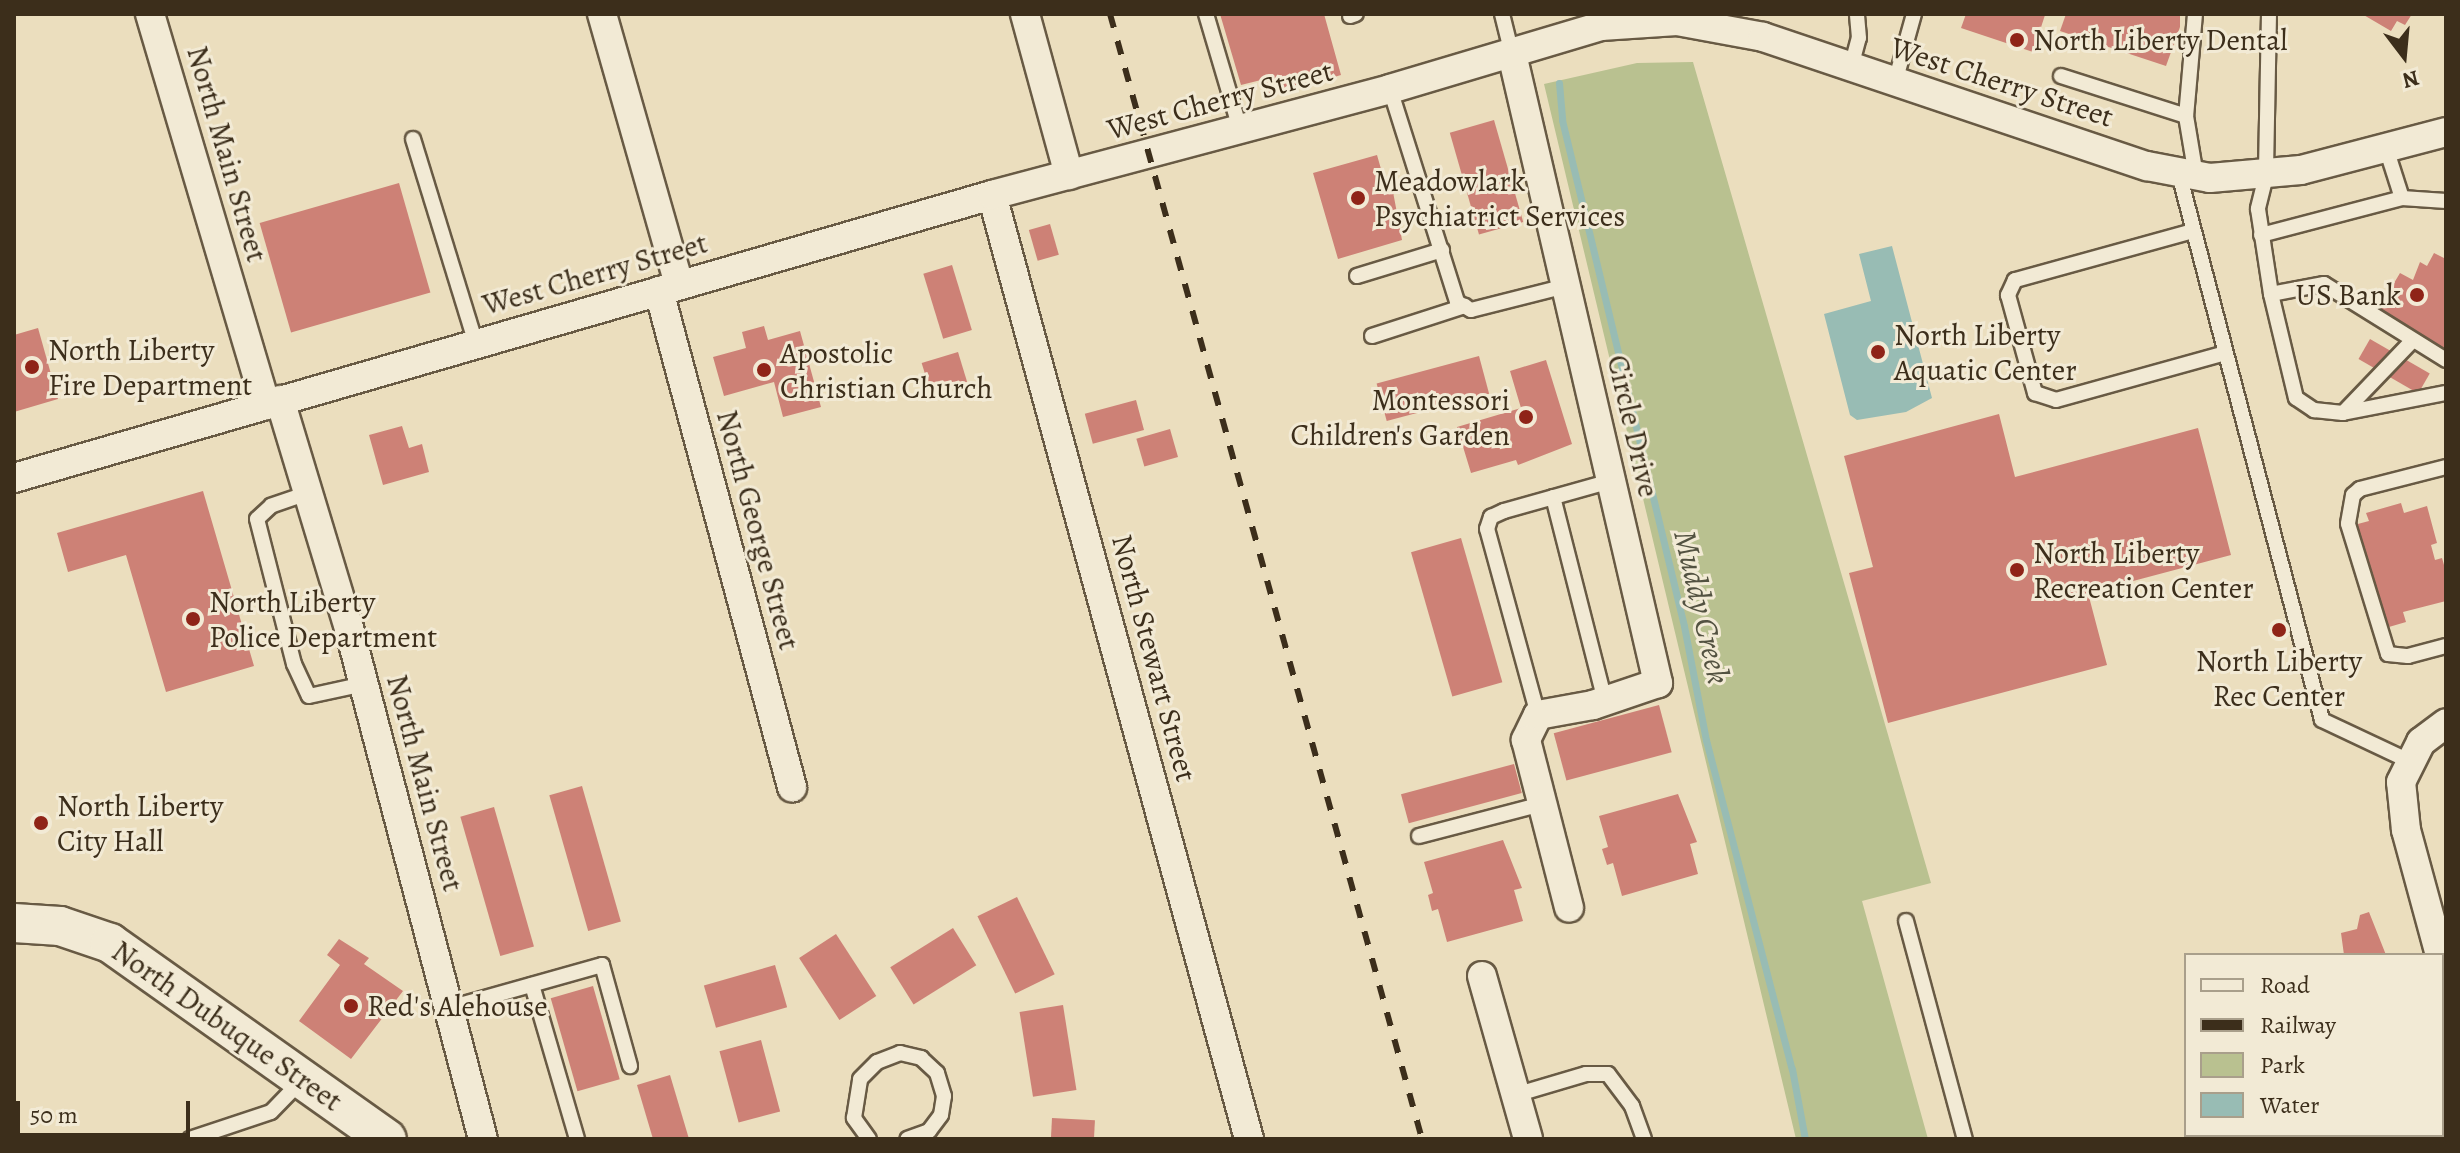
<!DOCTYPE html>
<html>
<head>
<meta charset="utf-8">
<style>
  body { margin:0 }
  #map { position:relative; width:2460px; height:1153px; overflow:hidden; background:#ebdebe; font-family:Alegreya,serif }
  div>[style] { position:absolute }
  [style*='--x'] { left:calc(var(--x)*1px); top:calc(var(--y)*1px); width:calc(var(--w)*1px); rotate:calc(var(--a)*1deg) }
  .green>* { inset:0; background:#b9c190 }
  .water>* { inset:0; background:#98bcb4 }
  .stream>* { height:7px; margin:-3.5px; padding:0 3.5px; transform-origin:3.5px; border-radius:3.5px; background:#98bcb4 }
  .building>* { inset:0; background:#cd8176; transform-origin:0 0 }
  .roads { filter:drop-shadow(2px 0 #685a44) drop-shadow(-2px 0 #685a44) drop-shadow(0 2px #685a44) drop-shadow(0 -2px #685a44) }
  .lane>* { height:14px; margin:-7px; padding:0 7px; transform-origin:7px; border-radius:7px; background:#f2ead5 }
  .street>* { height:28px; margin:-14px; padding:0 14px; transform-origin:14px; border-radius:14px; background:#f2ead5 }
  .secondary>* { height:38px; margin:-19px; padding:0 19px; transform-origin:19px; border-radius:19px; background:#f2ead5 }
  .rail>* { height:6px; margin-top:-3px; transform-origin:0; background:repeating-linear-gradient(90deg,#3c2e1b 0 14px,transparent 0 28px) }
  .dots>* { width:22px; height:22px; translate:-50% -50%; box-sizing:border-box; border:4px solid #f2ead5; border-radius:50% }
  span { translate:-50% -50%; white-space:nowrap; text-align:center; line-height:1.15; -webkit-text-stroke:6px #f2ead5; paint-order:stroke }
  .poi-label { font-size:30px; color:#3c2e1b }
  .left { translate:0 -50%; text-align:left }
  .right { translate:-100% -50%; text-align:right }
  .street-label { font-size:30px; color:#3c2e1b }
  .water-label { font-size:32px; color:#535241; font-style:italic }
  .frame { position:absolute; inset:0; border:16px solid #3c2e1b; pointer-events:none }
  .legend { position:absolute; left:2184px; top:953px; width:260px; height:184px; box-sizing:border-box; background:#f2ead5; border:2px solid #a99f8b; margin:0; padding:10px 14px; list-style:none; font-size:24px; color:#3c2e1b }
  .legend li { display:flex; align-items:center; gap:16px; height:40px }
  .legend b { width:40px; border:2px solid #a99f8b }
  .north { position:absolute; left:2364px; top:16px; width:80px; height:80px; -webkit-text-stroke:6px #f2ead5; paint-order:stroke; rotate:164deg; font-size:22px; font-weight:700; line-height:32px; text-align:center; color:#3c2e1b }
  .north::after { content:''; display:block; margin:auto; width:28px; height:36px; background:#3c2e1b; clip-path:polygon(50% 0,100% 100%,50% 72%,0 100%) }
  .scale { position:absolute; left:16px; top:1101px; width:174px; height:36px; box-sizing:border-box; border:4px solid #3c2e1b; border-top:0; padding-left:10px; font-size:24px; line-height:28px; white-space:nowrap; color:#3c2e1b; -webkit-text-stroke:6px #f2ead5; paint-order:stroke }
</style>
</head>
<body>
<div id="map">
  <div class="green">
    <i style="clip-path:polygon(1693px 62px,1931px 883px,1862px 901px,1928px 1139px,1796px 1139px,1544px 84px,1637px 63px)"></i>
  </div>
  <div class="water">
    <i style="clip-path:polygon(1892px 246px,1932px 398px,1906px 412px,1857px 420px,1850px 415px,1824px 314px,1871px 301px,1859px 254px)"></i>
  </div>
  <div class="stream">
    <i style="--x:1559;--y:83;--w:37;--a:85"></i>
    <i style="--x:1562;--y:120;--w:520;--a:76.44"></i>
    <i style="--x:1684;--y:626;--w:116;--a:79.1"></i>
    <i style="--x:1706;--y:740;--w:340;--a:75.4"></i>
    <i style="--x:1792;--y:1069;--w:71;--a:79.5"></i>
  </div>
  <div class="building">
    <i style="clip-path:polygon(1220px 14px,1324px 14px,1341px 75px,1270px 96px,1265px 79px,1241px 85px)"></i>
    <i style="clip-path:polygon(1966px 14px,2042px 14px,2045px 15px,2033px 52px,1961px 28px)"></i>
    <i style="clip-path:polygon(2066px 14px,2180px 14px,2180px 27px,2166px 66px,2060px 31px)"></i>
    <i style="clip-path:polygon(2362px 14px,2412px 14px,2405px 25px,2397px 21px,2391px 31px)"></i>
    <i style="left:1494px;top:120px;width:106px;height:46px;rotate:74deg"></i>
    <i style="clip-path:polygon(1377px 155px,1385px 183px,1391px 181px,1402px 240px,1338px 259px,1313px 173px)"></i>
    <i style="left:399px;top:183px;width:114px;height:145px;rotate:74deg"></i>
    <i style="left:1050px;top:224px;width:32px;height:22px;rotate:74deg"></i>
    <i style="clip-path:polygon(2434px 253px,2446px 259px,2446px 350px,2378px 310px,2400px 273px,2413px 280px,2420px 262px,2427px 266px)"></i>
    <i style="left:952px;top:265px;width:68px;height:30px;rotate:73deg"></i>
    <i style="clip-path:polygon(764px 326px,768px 340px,800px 331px,821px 407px,783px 417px,774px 382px,724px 396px,713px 357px,746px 348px,742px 332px)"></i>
    <i style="clip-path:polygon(38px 328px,58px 399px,14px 412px,14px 335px)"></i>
    <i style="left:2370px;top:339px;width:69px;height:23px;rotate:30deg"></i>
    <i style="left:958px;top:352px;width:31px;height:38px;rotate:73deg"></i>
    <i style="left:1479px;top:356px;width:39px;height:106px;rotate:75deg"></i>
    <i style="clip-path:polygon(1546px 360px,1572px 444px,1518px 465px,1516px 460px,1471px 473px,1457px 427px,1521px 408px,1510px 371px)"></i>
    <i style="left:1136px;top:400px;width:31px;height:53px;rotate:75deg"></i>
    <i style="clip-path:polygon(1999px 414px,2015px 477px,2198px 428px,2231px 555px,2088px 593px,2107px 665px,1888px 723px,1849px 573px,1873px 567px,1844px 456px)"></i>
    <i style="clip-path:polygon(402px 426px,409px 448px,422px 444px,429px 472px,383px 485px,369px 435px)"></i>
    <i style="left:1170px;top:429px;width:29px;height:35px;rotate:74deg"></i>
    <i style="clip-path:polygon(203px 491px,254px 666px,166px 692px,126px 555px,68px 572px,57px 533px)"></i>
    <i style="clip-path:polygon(2401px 503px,2404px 513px,2427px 506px,2437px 543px,2431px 545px,2435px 560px,2442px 558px,2446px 572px,2446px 601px,2403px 612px,2406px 622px,2382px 629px,2354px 525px,2369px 521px,2366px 513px)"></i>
    <i style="left:1461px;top:538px;width:150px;height:52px;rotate:74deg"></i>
    <i style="left:1659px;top:705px;width:49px;height:109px;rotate:75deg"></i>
    <i style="left:1514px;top:764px;width:30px;height:117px;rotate:75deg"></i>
    <i style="left:582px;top:786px;width:141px;height:34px;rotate:74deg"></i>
    <i style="clip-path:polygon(1678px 794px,1697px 842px,1690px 844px,1698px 874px,1622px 896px,1613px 863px,1607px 865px,1602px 849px,1608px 847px,1599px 816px)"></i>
    <i style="left:494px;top:807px;width:145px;height:35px;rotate:74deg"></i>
    <i style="clip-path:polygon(1503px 840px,1522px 888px,1514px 890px,1523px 921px,1447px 942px,1438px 909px,1432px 911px,1428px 895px,1433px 893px,1424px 862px)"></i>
    <i style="left:1017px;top:897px;width:86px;height:44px;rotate:64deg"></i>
    <i style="clip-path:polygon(2369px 912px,2386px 955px,2344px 955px,2341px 933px,2357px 929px,2360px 915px)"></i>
    <i style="left:953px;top:928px;width:44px;height:74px;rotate:58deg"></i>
    <i style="left:836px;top:934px;width:74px;height:44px;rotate:57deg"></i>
    <i style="clip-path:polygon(339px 939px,369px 958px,364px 964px,403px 991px,351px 1059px,299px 1021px,340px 965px,327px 955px)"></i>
    <i style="left:775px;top:965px;width:44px;height:74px;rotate:74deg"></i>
    <i style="left:593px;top:986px;width:97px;height:44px;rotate:74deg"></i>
    <i style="left:1063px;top:1005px;width:86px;height:44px;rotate:81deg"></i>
    <i style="left:761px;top:1040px;width:74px;height:43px;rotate:75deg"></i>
    <i style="clip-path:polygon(670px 1075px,689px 1139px,653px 1139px,637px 1085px)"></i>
    <i style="left:1052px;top:1118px;width:43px;height:21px;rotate:3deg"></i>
  </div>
  <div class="roads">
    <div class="lane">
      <i style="--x:1206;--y:14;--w:120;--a:73.5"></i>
      <i style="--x:1502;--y:14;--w:41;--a:76"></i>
      <i style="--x:2195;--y:14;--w:102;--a:95"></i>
      <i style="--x:2186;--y:116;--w:61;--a:80.5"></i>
      <i style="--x:2269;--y:14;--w:162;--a:91.1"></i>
      <i style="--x:2266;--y:176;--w:34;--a:104"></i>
      <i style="--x:2258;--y:209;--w:86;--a:81.3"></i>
      <i style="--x:2271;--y:294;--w:107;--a:76.5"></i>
      <i style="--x:2296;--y:398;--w:22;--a:34"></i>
      <i style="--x:2314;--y:410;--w:29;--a:6"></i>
      <i style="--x:2343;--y:413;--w:105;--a:-11"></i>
      <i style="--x:1350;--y:16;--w:6;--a:-18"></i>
      <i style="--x:1851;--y:67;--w:30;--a:-75"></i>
      <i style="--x:1859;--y:38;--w:24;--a:-95"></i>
      <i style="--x:2061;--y:76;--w:131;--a:17.7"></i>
      <i style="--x:1895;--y:82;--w:71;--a:-74.4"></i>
      <i style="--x:1390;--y:89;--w:223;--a:72.5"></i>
      <i style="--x:1457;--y:302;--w:16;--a:30"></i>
      <i style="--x:1471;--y:310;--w:98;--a:-14.2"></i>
      <i style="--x:413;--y:139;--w:214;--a:72.9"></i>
      <i style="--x:2386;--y:148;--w:52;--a:72.3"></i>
      <i style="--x:2179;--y:174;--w:564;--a:75.32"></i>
      <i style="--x:2322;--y:720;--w:96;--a:25.2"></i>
      <i style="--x:2193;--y:231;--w:185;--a:164.6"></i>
      <i style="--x:2015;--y:280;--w:17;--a:115"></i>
      <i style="--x:2008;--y:295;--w:102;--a:74.6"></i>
      <i style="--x:2035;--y:393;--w:22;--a:18"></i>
      <i style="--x:2056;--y:400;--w:175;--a:-15.5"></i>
      <i style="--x:2261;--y:235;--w:146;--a:-14.7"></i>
      <i style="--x:2402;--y:198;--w:44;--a:3.9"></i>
      <i style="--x:1357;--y:276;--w:89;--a:-17"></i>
      <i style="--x:2271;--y:294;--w:54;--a:-10.7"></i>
      <i style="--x:2324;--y:284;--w:144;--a:31.9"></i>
      <i style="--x:1372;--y:336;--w:98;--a:-17.9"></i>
      <i style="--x:2343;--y:413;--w:101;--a:-46.2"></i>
      <i style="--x:2446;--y:467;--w:89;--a:165.7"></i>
      <i style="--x:2360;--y:489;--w:9;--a:139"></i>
      <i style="--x:2353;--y:495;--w:29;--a:100"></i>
      <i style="--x:2348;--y:524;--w:136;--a:72.9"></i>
      <i style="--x:2388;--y:654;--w:20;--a:6"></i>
      <i style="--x:2408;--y:656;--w:39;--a:-15"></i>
      <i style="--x:308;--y:493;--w:39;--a:161"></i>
      <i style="--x:271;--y:506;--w:19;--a:137"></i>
      <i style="--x:257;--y:519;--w:150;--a:75.7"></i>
      <i style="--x:294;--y:664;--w:35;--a:65"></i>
      <i style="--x:309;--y:696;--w:56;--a:-12.3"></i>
      <i style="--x:1553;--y:497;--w:211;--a:75.7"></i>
      <i style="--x:1538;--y:715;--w:193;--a:-105.3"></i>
      <i style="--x:1487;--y:529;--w:13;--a:-72"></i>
      <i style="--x:1491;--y:517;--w:14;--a:-25"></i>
      <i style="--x:1504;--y:511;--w:111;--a:-15.7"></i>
      <i style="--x:1419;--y:836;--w:127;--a:-14.6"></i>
      <i style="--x:1906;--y:921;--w:226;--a:74.9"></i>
      <i style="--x:2445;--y:976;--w:1;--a:-45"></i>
      <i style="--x:532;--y:985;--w:160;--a:73.7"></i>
      <i style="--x:449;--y:1008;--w:159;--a:-15.7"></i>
      <i style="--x:602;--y:965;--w:105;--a:74.5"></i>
      <i style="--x:1515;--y:1095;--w:74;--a:-16.5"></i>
      <i style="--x:1586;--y:1074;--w:22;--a:0"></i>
      <i style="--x:1608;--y:1074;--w:40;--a:53"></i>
      <i style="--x:1632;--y:1106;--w:35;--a:70"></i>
      <i style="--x:190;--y:1139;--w:85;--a:-18.4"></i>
      <i style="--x:271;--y:1112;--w:42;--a:-46"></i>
      <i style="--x:869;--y:1139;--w:26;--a:-126"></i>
      <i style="--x:854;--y:1118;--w:39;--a:-81"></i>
      <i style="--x:860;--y:1079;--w:24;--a:-45"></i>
      <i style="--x:877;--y:1062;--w:25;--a:-21"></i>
      <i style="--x:900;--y:1053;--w:22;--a:13"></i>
      <i style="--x:921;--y:1058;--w:22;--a:43"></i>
      <i style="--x:937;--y:1073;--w:24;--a:73"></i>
      <i style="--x:944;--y:1096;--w:19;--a:99"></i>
      <i style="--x:941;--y:1115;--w:20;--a:127"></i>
      <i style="--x:929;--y:1131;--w:23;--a:160"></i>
    </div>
    <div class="street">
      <i style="--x:150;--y:14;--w:408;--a:73.5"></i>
      <i style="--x:602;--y:14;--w:282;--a:74.1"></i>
      <i style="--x:1025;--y:14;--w:167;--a:74.7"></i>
      <i style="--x:1512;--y:54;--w:646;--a:76.93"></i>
      <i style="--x:1658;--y:683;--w:69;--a:161.3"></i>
      <i style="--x:1593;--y:705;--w:56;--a:169.7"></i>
      <i style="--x:1538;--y:715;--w:28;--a:116"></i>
      <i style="--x:1526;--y:740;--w:173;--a:75.6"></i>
      <i style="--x:992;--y:195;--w:978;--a:74.77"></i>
      <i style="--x:659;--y:291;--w:514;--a:74.99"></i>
      <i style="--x:280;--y:400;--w:238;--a:73.2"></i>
      <i style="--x:349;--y:628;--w:528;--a:75.31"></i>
      <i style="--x:14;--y:478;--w:1018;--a:-16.14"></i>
      <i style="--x:992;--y:195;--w:412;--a:-14.9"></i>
      <i style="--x:1390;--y:89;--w:220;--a:-16.6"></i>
      <i style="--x:1601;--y:26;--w:76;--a:-3.8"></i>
      <i style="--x:1677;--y:21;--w:87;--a:10.5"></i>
      <i style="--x:1763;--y:37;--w:405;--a:18.6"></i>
      <i style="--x:2147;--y:166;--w:64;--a:10.8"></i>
      <i style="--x:2210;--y:178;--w:91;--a:-5"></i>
      <i style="--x:2301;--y:170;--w:150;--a:-14.7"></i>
      <i style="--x:2440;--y:955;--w:130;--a:-105.2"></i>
      <i style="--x:2406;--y:830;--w:48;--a:-95.9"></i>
      <i style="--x:2401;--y:782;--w:45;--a:-63.4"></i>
      <i style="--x:2421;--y:742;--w:31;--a:-37"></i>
      <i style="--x:1482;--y:976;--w:169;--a:74.2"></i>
    </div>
    <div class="secondary">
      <i style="--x:14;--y:923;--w:46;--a:3.7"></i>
      <i style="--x:60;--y:926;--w:53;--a:18.8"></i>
      <i style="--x:110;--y:943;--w:339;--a:35.3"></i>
    </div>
  </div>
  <div class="rail">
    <i style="--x:1110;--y:14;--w:1167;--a:74.5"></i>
  </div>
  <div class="dots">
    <i style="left:2017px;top:40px;background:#8f2418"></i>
    <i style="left:1358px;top:198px;background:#8f2418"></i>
    <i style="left:2417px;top:295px;background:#8f2418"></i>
    <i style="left:1878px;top:352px;background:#8f2418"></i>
    <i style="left:32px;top:367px;background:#8f2418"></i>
    <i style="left:764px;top:370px;background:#8f2418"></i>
    <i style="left:1526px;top:417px;background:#8f2418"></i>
    <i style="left:2017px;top:570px;background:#8f2418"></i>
    <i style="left:193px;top:619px;background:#8f2418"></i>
    <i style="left:2279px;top:630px;background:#8f2418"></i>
    <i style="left:41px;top:823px;background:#8f2418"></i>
    <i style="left:351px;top:1006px;background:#8f2418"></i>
  </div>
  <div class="poi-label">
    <span class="left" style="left:2033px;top:40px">North Liberty Dental</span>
    <span class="left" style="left:1374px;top:198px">Meadowlark<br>Psychiatrict Services</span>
    <span class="right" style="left:2401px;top:295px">US Bank</span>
    <span class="left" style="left:1894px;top:352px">North Liberty<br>Aquatic Center</span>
    <span class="left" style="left:48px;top:367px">North Liberty<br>Fire Department</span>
    <span class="left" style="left:780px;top:370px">Apostolic<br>Christian Church</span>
    <span class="right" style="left:1510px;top:417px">Montessori<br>Children's Garden</span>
    <span class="left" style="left:2033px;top:570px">North Liberty<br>Recreation Center</span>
    <span class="left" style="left:209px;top:619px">North Liberty<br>Police Department</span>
    <span style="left:2279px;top:678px">North Liberty<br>Rec Center</span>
    <span class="left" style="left:57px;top:823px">North Liberty<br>City Hall</span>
    <span class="left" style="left:367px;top:1006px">Red's Alehouse</span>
  </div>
  <div class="street-label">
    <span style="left:2002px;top:82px;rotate:18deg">West Cherry Street</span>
    <span style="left:1220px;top:100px;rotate:-15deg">West Cherry Street</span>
    <span style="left:227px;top:154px;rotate:74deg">North Main Street</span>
    <span style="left:595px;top:274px;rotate:-16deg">West Cherry Street</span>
    <span style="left:1633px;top:426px;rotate:77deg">Circle Drive</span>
    <span style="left:758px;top:530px;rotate:75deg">North George Street</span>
    <span style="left:1154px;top:658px;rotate:75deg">North Stewart Street</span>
    <span style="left:425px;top:783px;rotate:75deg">North Main Street</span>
    <span style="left:227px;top:1026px;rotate:35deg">North Dubuque Street</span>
  </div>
  <div class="water-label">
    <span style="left:1702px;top:607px;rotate:77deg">Muddy Creek</span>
  </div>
  <div class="frame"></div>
  <ul class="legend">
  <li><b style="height:10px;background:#f2ead5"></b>Road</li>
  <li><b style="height:10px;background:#3c2e1b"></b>Railway</li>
  <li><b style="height:22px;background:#b9c190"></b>Park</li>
  <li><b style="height:22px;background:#98bcb4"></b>Water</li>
  </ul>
  <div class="north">N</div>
  <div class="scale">50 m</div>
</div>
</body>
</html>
